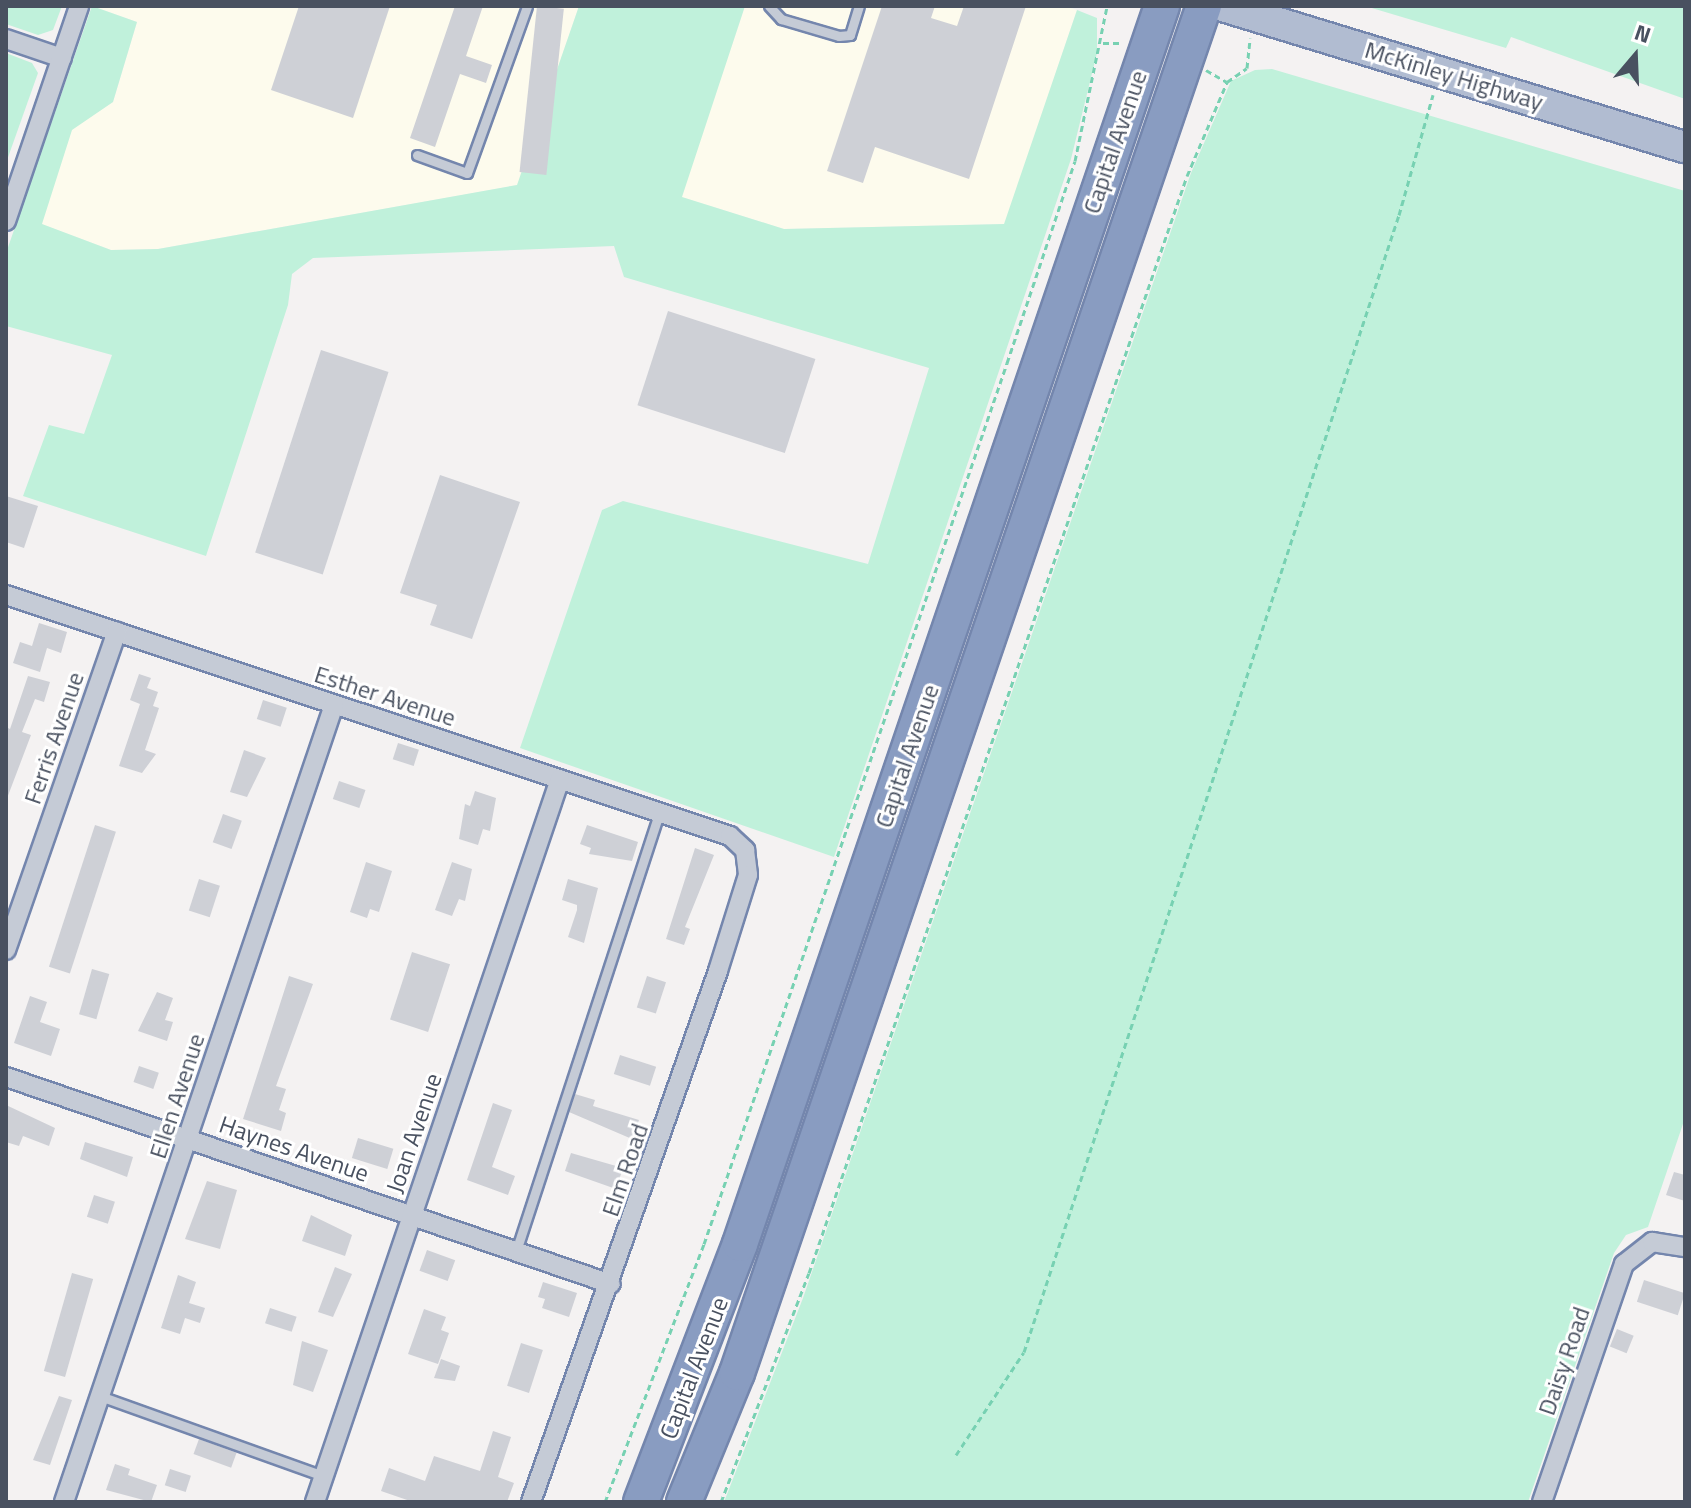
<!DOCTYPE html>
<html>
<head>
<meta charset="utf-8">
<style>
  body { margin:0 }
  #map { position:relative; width:1691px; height:1508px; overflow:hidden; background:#f4f2f2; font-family:"Titillium Web",sans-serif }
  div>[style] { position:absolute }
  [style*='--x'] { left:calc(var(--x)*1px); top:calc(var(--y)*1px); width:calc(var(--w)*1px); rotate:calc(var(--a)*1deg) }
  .commercial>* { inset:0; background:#fdfbed }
  .green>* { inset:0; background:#c0f1db }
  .building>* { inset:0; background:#ced0d6; transform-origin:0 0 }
  .path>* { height:3px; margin-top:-1.5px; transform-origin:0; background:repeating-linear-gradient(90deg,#77d1b2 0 6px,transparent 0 10px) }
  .roads { filter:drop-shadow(2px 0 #7486ad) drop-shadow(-2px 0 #7486ad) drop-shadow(0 2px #7486ad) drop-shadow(0 -2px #7486ad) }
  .lane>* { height:9px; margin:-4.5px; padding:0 4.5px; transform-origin:4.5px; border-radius:4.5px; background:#c5cbd6 }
  .street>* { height:18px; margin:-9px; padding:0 9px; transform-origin:9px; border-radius:9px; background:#c5cbd6 }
  .primary>* { height:30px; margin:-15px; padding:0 15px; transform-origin:15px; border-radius:15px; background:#b1bcd1 }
  .highway>* { height:34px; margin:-17px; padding:0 17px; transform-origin:17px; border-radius:17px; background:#899cc1 }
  span { translate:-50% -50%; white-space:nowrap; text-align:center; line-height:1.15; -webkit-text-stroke:6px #fff; paint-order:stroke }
  .street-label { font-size:24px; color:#495160 }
  .frame { position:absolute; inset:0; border:8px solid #495160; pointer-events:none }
  .north { position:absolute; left:1595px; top:16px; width:80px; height:80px; -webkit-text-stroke:6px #fff; paint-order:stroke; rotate:19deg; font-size:22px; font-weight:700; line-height:32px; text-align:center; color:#495160 }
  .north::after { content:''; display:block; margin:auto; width:28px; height:36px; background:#495160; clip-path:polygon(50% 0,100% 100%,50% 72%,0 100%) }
</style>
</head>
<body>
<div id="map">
  <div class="commercial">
    <i style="clip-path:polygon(92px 6px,579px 6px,518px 185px,158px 249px,111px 250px,41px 224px,72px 129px,113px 102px,137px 22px)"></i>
    <i style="clip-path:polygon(745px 6px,1065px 6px,1077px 10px,1005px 224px,784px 229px,681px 197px)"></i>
  </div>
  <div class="green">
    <i style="clip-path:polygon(6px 6px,62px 6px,53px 30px,38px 35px,6px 24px)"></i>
    <i style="clip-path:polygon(92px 6px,137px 22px,113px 102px,72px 130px,42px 224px,111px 250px,158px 249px,517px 185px,579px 6px,745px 6px,682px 197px,784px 229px,1004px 224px,1077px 10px,1097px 18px,1097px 53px,1071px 159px,834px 857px,520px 748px,602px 510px,623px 501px,868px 564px,929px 368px,624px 277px,614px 246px,313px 258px,292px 274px,288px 305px,206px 556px,23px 496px,49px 425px,84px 434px,112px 355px,6px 326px,6px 253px)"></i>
    <i style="clip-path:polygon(1365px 6px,1685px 6px,1685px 99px,1511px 37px,1506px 48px)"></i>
    <i style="clip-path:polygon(6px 53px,32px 63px,38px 73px,6px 163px)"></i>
    <i style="clip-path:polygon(1272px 69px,1685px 191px,1685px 1118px,1648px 1227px,1626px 1235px,1614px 1253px,1528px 1502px,724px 1502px,803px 1298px,1191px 173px,1231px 81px,1255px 70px)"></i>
  </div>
  <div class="building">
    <i style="clip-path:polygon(299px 6px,390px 6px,353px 118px,271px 90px)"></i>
    <i style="clip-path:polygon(455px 6px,483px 6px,466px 56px,492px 65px,486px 83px,460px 74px,435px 147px,410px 138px)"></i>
    <i style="left:537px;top:6px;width:27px;height:167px;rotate:6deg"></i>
    <i style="clip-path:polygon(882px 6px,935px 6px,931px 18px,957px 26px,964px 6px,1026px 6px,969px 179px,875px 147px,863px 183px,827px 171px)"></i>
    <i style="left:668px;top:311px;width:155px;height:99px;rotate:18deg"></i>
    <i style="left:321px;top:350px;width:71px;height:213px;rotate:18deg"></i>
    <i style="clip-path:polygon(440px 475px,520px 502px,472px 639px,430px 625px,437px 605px,400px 593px)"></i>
    <i style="clip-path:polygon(6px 496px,38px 506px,24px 548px,6px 542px)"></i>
    <i style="clip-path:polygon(39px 623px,67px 632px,61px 653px,47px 648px,40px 672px,13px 663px,20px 642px,32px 646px)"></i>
    <i style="clip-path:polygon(139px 674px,151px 678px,147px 688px,158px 692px,153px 706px,159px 708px,145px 750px,156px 754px,142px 773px,119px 766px,140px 704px,130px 700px)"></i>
    <i style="clip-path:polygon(28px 676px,50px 682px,44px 702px,35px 699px,22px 732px,31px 735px,6px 801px,6px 727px,10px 729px)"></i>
    <i style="left:263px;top:700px;width:25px;height:20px;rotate:18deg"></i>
    <i style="left:398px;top:743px;width:22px;height:17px;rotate:18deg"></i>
    <i style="clip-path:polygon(244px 750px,266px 758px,247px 797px,230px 792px)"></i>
    <i style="left:339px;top:781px;width:28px;height:19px;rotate:19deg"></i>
    <i style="clip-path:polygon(475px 791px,496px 798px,490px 831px,483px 829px,478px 845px,459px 839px,465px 804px,470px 806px)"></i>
    <i style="left:223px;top:814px;width:20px;height:30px;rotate:20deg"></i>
    <i style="left:95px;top:825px;width:22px;height:149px;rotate:18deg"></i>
    <i style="clip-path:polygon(587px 825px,638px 842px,632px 861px,589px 854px,591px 848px,580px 844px)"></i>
    <i style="clip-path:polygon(695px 848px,714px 855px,685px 927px,690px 929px,684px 945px,666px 939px)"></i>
    <i style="clip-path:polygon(366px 862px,392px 871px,379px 912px,370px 909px,367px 918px,350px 912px)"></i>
    <i style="clip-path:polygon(452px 862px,472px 869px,465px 901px,459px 899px,452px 916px,435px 910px)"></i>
    <i style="left:199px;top:879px;width:22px;height:33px;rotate:18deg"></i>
    <i style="clip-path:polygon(568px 879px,598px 888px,584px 943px,568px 937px,577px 910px,577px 905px,562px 900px)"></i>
    <i style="left:412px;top:952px;width:40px;height:71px;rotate:18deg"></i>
    <i style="left:92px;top:969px;width:18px;height:47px;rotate:16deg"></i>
    <i style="clip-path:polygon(289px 976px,313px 984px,276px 1086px,286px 1089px,279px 1110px,286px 1113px,281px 1131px,243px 1119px)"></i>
    <i style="left:647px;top:976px;width:20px;height:33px;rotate:18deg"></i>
    <i style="clip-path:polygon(157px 992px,173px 998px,165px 1020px,173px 1022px,167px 1041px,138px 1031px)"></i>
    <i style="clip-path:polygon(30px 996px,47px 1002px,40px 1022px,60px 1029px,51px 1056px,14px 1043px)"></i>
    <i style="left:620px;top:1055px;width:38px;height:20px;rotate:18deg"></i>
    <i style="left:139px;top:1066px;width:21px;height:17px;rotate:19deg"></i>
    <i style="clip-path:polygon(575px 1094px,595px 1100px,593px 1106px,639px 1120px,632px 1139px,569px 1112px)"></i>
    <i style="clip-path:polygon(493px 1103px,512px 1110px,492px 1167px,515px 1176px,508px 1195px,467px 1180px)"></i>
    <i style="clip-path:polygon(6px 1105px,55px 1128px,49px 1146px,23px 1136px,19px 1146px,6px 1142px)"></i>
    <i style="left:358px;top:1138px;width:37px;height:21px;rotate:17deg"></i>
    <i style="clip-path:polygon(85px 1142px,133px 1157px,127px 1177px,80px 1159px)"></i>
    <i style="clip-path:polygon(571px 1153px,623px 1168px,616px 1189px,565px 1171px)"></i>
    <i style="clip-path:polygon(1674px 1172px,1685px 1175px,1685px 1201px,1666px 1195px)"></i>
    <i style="clip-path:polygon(207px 1181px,237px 1190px,220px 1249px,185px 1239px)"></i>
    <i style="left:94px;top:1195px;width:22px;height:23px;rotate:18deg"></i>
    <i style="clip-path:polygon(311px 1215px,352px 1235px,345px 1256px,302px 1241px)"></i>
    <i style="left:427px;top:1250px;width:30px;height:22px;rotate:20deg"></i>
    <i style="clip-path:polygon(335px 1267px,352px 1274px,333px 1317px,318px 1312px)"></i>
    <i style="left:72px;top:1273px;width:22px;height:102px;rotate:16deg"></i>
    <i style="clip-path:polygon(178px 1275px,196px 1282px,189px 1303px,205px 1308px,200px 1323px,185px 1318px,180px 1334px,161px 1328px)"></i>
    <i style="left:1644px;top:1280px;width:43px;height:23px;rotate:18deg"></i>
    <i style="clip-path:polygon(543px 1282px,577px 1293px,569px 1317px,542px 1308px,545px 1299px,538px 1297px)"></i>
    <i style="left:270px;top:1308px;width:28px;height:16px;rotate:18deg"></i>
    <i style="clip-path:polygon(424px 1309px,446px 1317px,441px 1330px,449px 1333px,438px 1364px,408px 1354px)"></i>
    <i style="left:1617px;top:1329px;width:18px;height:19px;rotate:22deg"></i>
    <i style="clip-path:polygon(302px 1341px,328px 1350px,313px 1392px,293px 1385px)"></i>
    <i style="left:521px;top:1343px;width:23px;height:45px;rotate:18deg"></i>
    <i style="clip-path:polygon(441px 1359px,460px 1366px,455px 1381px,434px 1378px)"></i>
    <i style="clip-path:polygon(59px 1396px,72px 1400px,50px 1465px,33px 1460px)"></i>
    <i style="clip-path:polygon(493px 1431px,511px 1437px,498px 1477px,514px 1483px,507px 1502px,413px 1502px,381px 1491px,389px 1468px,425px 1481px,434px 1456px,480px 1471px)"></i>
    <i style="left:199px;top:1439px;width:40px;height:16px;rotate:20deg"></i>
    <i style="clip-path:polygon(115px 1464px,130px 1469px,128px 1475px,157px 1485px,151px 1502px,106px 1490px)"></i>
    <i style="left:170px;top:1469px;width:22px;height:17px;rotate:18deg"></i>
  </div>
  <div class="path">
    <i style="--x:1103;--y:43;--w:20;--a:0"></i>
    <i style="--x:1206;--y:70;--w:24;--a:30"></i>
    <i style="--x:956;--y:1455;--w:123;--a:-56.6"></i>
    <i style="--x:1024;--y:1352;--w:1197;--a:-71.75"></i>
    <i style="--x:1399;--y:215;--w:125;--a:-74.2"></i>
    <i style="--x:605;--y:1502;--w:276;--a:-69"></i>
    <i style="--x:704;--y:1244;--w:932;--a:-71.02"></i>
    <i style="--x:1007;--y:363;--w:213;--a:-71.4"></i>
    <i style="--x:1075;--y:161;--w:158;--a:-78.3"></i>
    <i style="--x:721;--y:1502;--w:245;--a:-69"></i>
    <i style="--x:809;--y:1273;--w:1160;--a:-70.99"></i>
    <i style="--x:1187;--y:176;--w:102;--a:-66.9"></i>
    <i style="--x:1227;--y:82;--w:24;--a:-35"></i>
    <i style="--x:1247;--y:68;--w:30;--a:-84"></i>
  </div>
  <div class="roads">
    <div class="lane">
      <i style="--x:769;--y:6;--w:18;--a:47"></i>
      <i style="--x:781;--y:19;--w:60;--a:16.3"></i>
      <i style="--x:839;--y:36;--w:11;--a:-5"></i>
      <i style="--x:850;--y:35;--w:30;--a:-73"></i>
      <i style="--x:417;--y:155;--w:53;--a:19.8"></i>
      <i style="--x:467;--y:173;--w:177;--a:-70.2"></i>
      <i style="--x:516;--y:1251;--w:461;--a:-71.9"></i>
      <i style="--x:100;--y:1396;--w:238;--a:19.7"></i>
    </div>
    <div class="street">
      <i style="--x:6;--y:39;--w:59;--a:18.7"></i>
      <i style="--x:6;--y:221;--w:227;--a:-71.2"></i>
      <i style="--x:6;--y:595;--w:763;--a:18.41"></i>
      <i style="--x:730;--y:836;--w:21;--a:43"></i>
      <i style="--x:745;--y:850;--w:25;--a:83"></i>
      <i style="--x:748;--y:875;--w:101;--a:107.4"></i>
      <i style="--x:718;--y:971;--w:563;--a:109.4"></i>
      <i style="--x:6;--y:950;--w:337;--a:-70.8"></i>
      <i style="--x:6;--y:1077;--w:639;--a:18.89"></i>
      <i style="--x:64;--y:1502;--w:841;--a:-71.29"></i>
      <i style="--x:315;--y:1502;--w:763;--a:-71.28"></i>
      <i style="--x:1542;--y:1502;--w:252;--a:-71"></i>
      <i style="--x:1624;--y:1264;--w:36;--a:-38"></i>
      <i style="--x:1652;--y:1242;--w:33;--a:9"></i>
    </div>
    <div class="primary">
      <i style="--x:1223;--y:6;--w:483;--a:17"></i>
    </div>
    <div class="highway">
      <i style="--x:641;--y:1502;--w:276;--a:-69"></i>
      <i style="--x:740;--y:1244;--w:1308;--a:-71.18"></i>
      <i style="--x:684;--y:1502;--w:139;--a:-67.7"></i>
      <i style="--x:737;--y:1373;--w:1445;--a:-71.14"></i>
    </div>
  </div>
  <div class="street-label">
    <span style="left:1454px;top:76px;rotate:17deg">McKinley Highway</span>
    <span style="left:1115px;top:142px;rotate:-71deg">Capital Avenue</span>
    <span style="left:385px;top:696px;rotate:18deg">Esther Avenue</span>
    <span style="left:54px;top:738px;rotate:-71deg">Ferris Avenue</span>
    <span style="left:907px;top:756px;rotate:-71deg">Capital Avenue</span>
    <span style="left:177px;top:1096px;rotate:-72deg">Ellen Avenue</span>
    <span style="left:414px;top:1133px;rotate:-71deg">Joan Avenue</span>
    <span style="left:294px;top:1149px;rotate:19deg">Haynes Avenue</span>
    <span style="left:625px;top:1170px;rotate:-71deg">Elm Road</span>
    <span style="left:1564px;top:1361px;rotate:-71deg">Daisy Road</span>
    <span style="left:694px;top:1368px;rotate:-69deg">Capital Avenue</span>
  </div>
  <div class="frame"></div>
  <div class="north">N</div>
</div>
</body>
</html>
